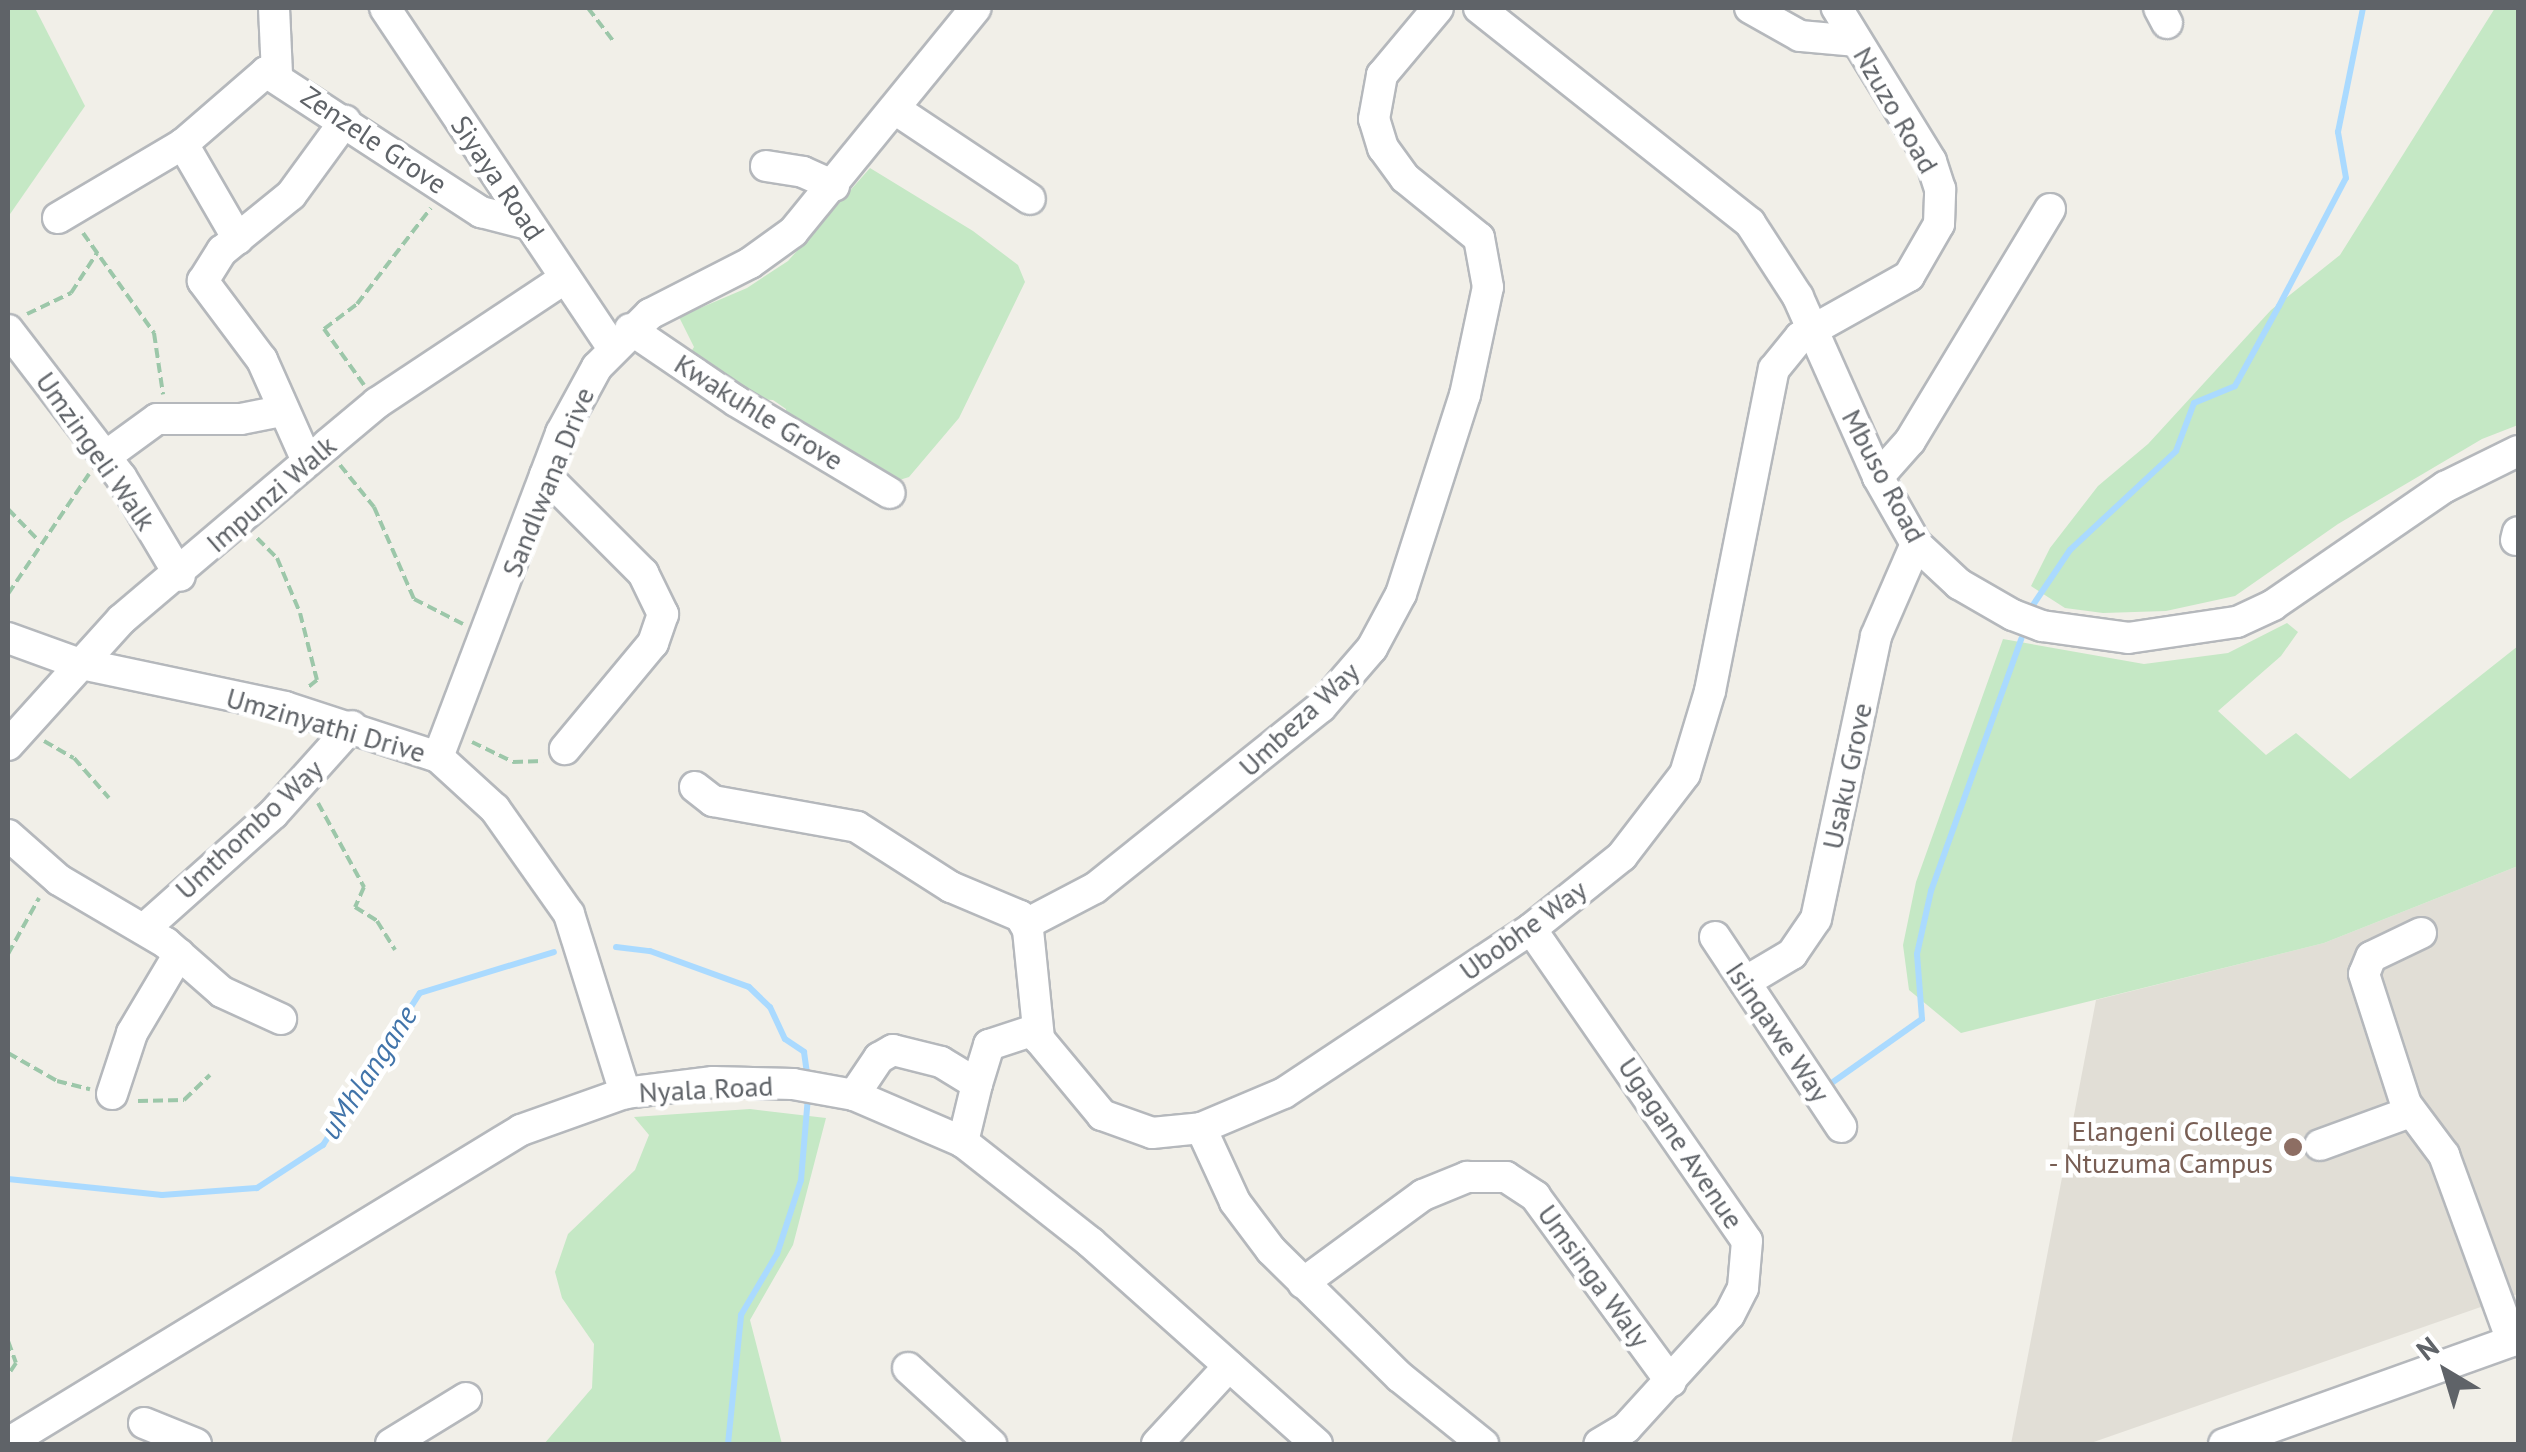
<!DOCTYPE html>
<html>
<head>
<meta charset="utf-8">
<style>
  body { margin:0 }
  #map { position:relative; width:2526px; height:1452px; overflow:hidden; background:#f1efe8; font-family:"PT Sans",sans-serif }
  div>[style] { position:absolute }
  [style*='--x'] { left:calc(var(--x)*1px); top:calc(var(--y)*1px); width:calc(var(--w)*1px); rotate:calc(var(--a)*1deg) }
  .education>* { inset:0; background:#e1ded6 }
  .green>* { inset:0; background:#c5e8c5 }
  .stream>* { height:6px; margin:-3px; padding:0 3px; transform-origin:3px; border-radius:3px; background:#aadaff }
  .path>* { height:4px; margin-top:-2px; transform-origin:0; background:repeating-linear-gradient(90deg,#9cc7a9 0 10px,transparent 0 15px) }
  .roads { filter:drop-shadow(2px 0 #b5b8bc) drop-shadow(-2px 0 #b5b8bc) drop-shadow(0 2px #b5b8bc) drop-shadow(0 -2px #b5b8bc) }
  .minor>* { height:30px; margin:-15px; padding:0 15px; transform-origin:15px; border-radius:15px; background:#fff }
  .dots>* { width:28px; height:28px; translate:-50% -50%; box-sizing:border-box; border:5px solid #fff; border-radius:50% }
  span { translate:-50% -50%; white-space:nowrap; text-align:center; line-height:1.15; -webkit-text-stroke:9px #fff; paint-order:stroke }
  .street-label { font-size:28px; color:#5f6368 }
  .education-label { font-size:28px; color:#785e54 }
  .right { translate:-100% -50%; text-align:right }
  .water-label { font-size:30px; color:#4174aa; font-style:italic }
  .frame { position:absolute; inset:0; border:10px solid #5f6368; pointer-events:none }
  .north { position:absolute; left:2396px; top:1322px; width:100px; height:100px; -webkit-text-stroke:8px #fff; paint-order:stroke; rotate:322deg; font-size:28px; font-weight:700; line-height:40px; text-align:center; color:#5f6368 }
  .north::after { content:''; display:block; margin:auto; width:35px; height:45px; background:#5f6368; clip-path:polygon(50% 0,100% 100%,50% 72%,0 100%) }
</style>
</head>
<body>
<div id="map">
  <div class="education">
    <i style="clip-path:polygon(2518px 866px,2518px 1294px,2088px 1444px,2011px 1444px,2096px 1000px,2324px 943px)"></i>
  </div>
  <div class="green">
    <i style="clip-path:polygon(8px 8px,35px 8px,85px 106px,8px 217px)"></i>
    <i style="clip-path:polygon(2495px 8px,2518px 8px,2518px 425px,2482px 439px,2338px 524px,2235px 596px,2166px 611px,2103px 613px,2065px 608px,2031px 586px,2050px 548px,2098px 486px,2148px 444px,2271px 310px,2340px 255px)"></i>
    <i style="clip-path:polygon(870px 168px,973px 231px,1018px 265px,1025px 282px,959px 418px,909px 477px,890px 483px,786px 422px,786px 409px,773px 400px,748px 399px,687px 358px,694px 347px,679px 317px,747px 288px,788px 261px)"></i>
    <i style="clip-path:polygon(2287px 623px,2298px 632px,2281px 656px,2218px 711px,2266px 755px,2296px 733px,2350px 779px,2518px 646px,2518px 866px,2324px 943px,1961px 1033px,1909px 990px,1903px 945px,1916px 882px,2003px 639px,2144px 664px,2228px 653px)"></i>
    <i style="clip-path:polygon(750px 1109px,826px 1118px,793px 1245px,750px 1320px,782px 1444px,544px 1444px,592px 1388px,594px 1344px,562px 1298px,555px 1272px,568px 1234px,635px 1170px,649px 1135px,634px 1117px)"></i>
  </div>
  <div class="stream">
    <i style="--x:2033;--y:605;--w:66;--a:-56.1"></i>
    <i style="--x:2070;--y:550;--w:145;--a:-43"></i>
    <i style="--x:2176;--y:451;--w:51;--a:-69.4"></i>
    <i style="--x:2194;--y:403;--w:44;--a:-22.5"></i>
    <i style="--x:2235;--y:386;--w:91;--a:-61.2"></i>
    <i style="--x:2279;--y:306;--w:144;--a:-62.4"></i>
    <i style="--x:2346;--y:178;--w:47;--a:-99.9"></i>
    <i style="--x:2338;--y:132;--w:126;--a:-78.6"></i>
    <i style="--x:616;--y:947;--w:34;--a:7"></i>
    <i style="--x:650;--y:951;--w:105;--a:20"></i>
    <i style="--x:749;--y:987;--w:29;--a:44"></i>
    <i style="--x:770;--y:1007;--w:35;--a:65"></i>
    <i style="--x:785;--y:1039;--w:23;--a:34"></i>
    <i style="--x:804;--y:1052;--w:27;--a:82"></i>
    <i style="--x:1833;--y:1082;--w:109;--a:-35.3"></i>
    <i style="--x:1922;--y:1019;--w:65;--a:-94.4"></i>
    <i style="--x:1917;--y:954;--w:65;--a:-77.5"></i>
    <i style="--x:1931;--y:891;--w:268;--a:-70.3"></i>
    <i style="--x:8;--y:1179;--w:155;--a:5.9"></i>
    <i style="--x:162;--y:1195;--w:95;--a:-4.2"></i>
    <i style="--x:257;--y:1188;--w:79;--a:-33.1"></i>
    <i style="--x:323;--y:1145;--w:180;--a:-57.5"></i>
    <i style="--x:420;--y:993;--w:140;--a:-17"></i>
    <i style="--x:728;--y:1444;--w:130;--a:-84.2"></i>
    <i style="--x:741;--y:1315;--w:71;--a:-59.5"></i>
    <i style="--x:777;--y:1254;--w:78;--a:-72"></i>
    <i style="--x:801;--y:1180;--w:84;--a:-85.2"></i>
  </div>
  <div class="path">
    <i style="--x:588;--y:8;--w:43;--a:52.6"></i>
    <i style="--x:83;--y:233;--w:123;--a:54.6"></i>
    <i style="--x:154;--y:333;--w:62;--a:81.6"></i>
    <i style="--x:27;--y:314;--w:49;--a:-25.5"></i>
    <i style="--x:71;--y:293;--w:48;--a:-57"></i>
    <i style="--x:364;--y:385;--w:69;--a:-125.5"></i>
    <i style="--x:324;--y:329;--w:41;--a:-37.1"></i>
    <i style="--x:357;--y:304;--w:121;--a:-52.4"></i>
    <i style="--x:340;--y:465;--w:54;--a:51"></i>
    <i style="--x:374;--y:507;--w:100;--a:66.5"></i>
    <i style="--x:414;--y:599;--w:55;--a:27"></i>
    <i style="--x:8;--y:509;--w:43;--a:45.9"></i>
    <i style="--x:257;--y:538;--w:28;--a:45"></i>
    <i style="--x:277;--y:558;--w:60;--a:67.3"></i>
    <i style="--x:300;--y:613;--w:69;--a:75.8"></i>
    <i style="--x:317;--y:680;--w:14;--a:141"></i>
    <i style="--x:8;--y:594;--w:145;--a:-56"></i>
    <i style="--x:44;--y:741;--w:34;--a:30"></i>
    <i style="--x:74;--y:758;--w:53;--a:48.8"></i>
    <i style="--x:472;--y:742;--w:46;--a:26"></i>
    <i style="--x:513;--y:762;--w:30;--a:-2"></i>
    <i style="--x:318;--y:803;--w:96;--a:61.3"></i>
    <i style="--x:364;--y:887;--w:22;--a:114"></i>
    <i style="--x:355;--y:907;--w:26;--a:32"></i>
    <i style="--x:377;--y:921;--w:34;--a:58"></i>
    <i style="--x:8;--y:954;--w:64;--a:-61"></i>
    <i style="--x:8;--y:1053;--w:56;--a:29.7"></i>
    <i style="--x:57;--y:1081;--w:34;--a:14"></i>
    <i style="--x:138;--y:1101;--w:46;--a:-1.2"></i>
    <i style="--x:184;--y:1100;--w:36;--a:-44"></i>
    <i style="--x:8;--y:1341;--w:23;--a:70"></i>
    <i style="--x:16;--y:1363;--w:14;--a:124"></i>
  </div>
  <div class="roads">
    <div class="minor">
      <i style="--x:274;--y:8;--w:66;--a:87.4"></i>
      <i style="--x:385;--y:8;--w:408;--a:56.2"></i>
      <i style="--x:1479;--y:8;--w:346;--a:38.4"></i>
      <i style="--x:1750;--y:223;--w:88;--a:57"></i>
      <i style="--x:1798;--y:297;--w:197;--a:66"></i>
      <i style="--x:1878;--y:477;--w:77;--a:60.4"></i>
      <i style="--x:1916;--y:544;--w:59;--a:42.9"></i>
      <i style="--x:1959;--y:584;--w:62;--a:29.9"></i>
      <i style="--x:2013;--y:615;--w:31;--a:21"></i>
      <i style="--x:2042;--y:626;--w:87;--a:7.9"></i>
      <i style="--x:2128;--y:638;--w:110;--a:-8.4"></i>
      <i style="--x:2237;--y:622;--w:40;--a:-25"></i>
      <i style="--x:2273;--y:605;--w:209;--a:-34.5"></i>
      <i style="--x:2445;--y:487;--w:81;--a:-26.3"></i>
      <i style="--x:1750;--y:8;--w:57;--a:29.2"></i>
      <i style="--x:1800;--y:36;--w:56;--a:5.1"></i>
      <i style="--x:2159;--y:8;--w:17;--a:62"></i>
      <i style="--x:895;--y:109;--w:162;--a:33.7"></i>
      <i style="--x:766;--y:166;--w:37;--a:9"></i>
      <i style="--x:803;--y:172;--w:34;--a:24"></i>
      <i style="--x:58;--y:218;--w:145;--a:-30.6"></i>
      <i style="--x:238;--y:239;--w:110;--a:-120.1"></i>
      <i style="--x:183;--y:144;--w:110;--a:-40.9"></i>
      <i style="--x:266;--y:72;--w:257;--a:33.1"></i>
      <i style="--x:481;--y:212;--w:49;--a:14.3"></i>
      <i style="--x:630;--y:329;--w:128;--a:34.2"></i>
      <i style="--x:736;--y:401;--w:179;--a:30.9"></i>
      <i style="--x:8;--y:330;--w:185;--a:52.5"></i>
      <i style="--x:121;--y:477;--w:115;--a:59.2"></i>
      <i style="--x:106;--y:456;--w:63;--a:-36"></i>
      <i style="--x:157;--y:419;--w:84;--a:0"></i>
      <i style="--x:241;--y:419;--w:41;--a:-11.3"></i>
      <i style="--x:307;--y:461;--w:111;--a:-114"></i>
      <i style="--x:262;--y:360;--w:99;--a:-126.8"></i>
      <i style="--x:203;--y:281;--w:36;--a:-58"></i>
      <i style="--x:222;--y:251;--w:89;--a:-39.1"></i>
      <i style="--x:291;--y:195;--w:92;--a:-53.9"></i>
      <i style="--x:545;--y:475;--w:139;--a:45"></i>
      <i style="--x:643;--y:573;--w:46;--a:64"></i>
      <i style="--x:663;--y:614;--w:31;--a:109"></i>
      <i style="--x:653;--y:643;--w:138;--a:129.7"></i>
      <i style="--x:1878;--y:477;--w:48;--a:-48.4"></i>
      <i style="--x:1910;--y:441;--w:271;--a:-58.9"></i>
      <i style="--x:2516;--y:540;--w:8;--a:-76"></i>
      <i style="--x:8;--y:638;--w:73;--a:19.9"></i>
      <i style="--x:77;--y:663;--w:213;--a:11.9"></i>
      <i style="--x:285;--y:707;--w:161;--a:18.1"></i>
      <i style="--x:438;--y:757;--w:77;--a:42.4"></i>
      <i style="--x:495;--y:809;--w:128;--a:54.8"></i>
      <i style="--x:569;--y:914;--w:188;--a:72.6"></i>
      <i style="--x:8;--y:745;--w:170;--a:-47.9"></i>
      <i style="--x:122;--y:619;--w:270;--a:-40.3"></i>
      <i style="--x:328;--y:444;--w:64;--a:-39.9"></i>
      <i style="--x:377;--y:403;--w:226;--a:-33.6"></i>
      <i style="--x:438;--y:757;--w:347;--a:-69.2"></i>
      <i style="--x:561;--y:433;--w:75;--a:-61.4"></i>
      <i style="--x:597;--y:367;--w:75;--a:-45"></i>
      <i style="--x:650;--y:314;--w:112;--a:-27"></i>
      <i style="--x:750;--y:263;--w:53;--a:-35.8"></i>
      <i style="--x:793;--y:232;--w:289;--a:-50.8"></i>
      <i style="--x:695;--y:787;--w:23;--a:38"></i>
      <i style="--x:713;--y:801;--w:146;--a:10.2"></i>
      <i style="--x:857;--y:827;--w:112;--a:32.6"></i>
      <i style="--x:951;--y:887;--w:75;--a:22.8"></i>
      <i style="--x:1020;--y:916;--w:16;--a:60"></i>
      <i style="--x:1028;--y:930;--w:110;--a:84.2"></i>
      <i style="--x:1039;--y:1039;--w:99;--a:50.3"></i>
      <i style="--x:1102;--y:1115;--w:53;--a:19.8"></i>
      <i style="--x:1152;--y:1133;--w:49;--a:-5.8"></i>
      <i style="--x:1201;--y:1128;--w:90;--a:-22.9"></i>
      <i style="--x:1284;--y:1093;--w:296;--a:-33.6"></i>
      <i style="--x:1531;--y:929;--w:117;--a:-38.7"></i>
      <i style="--x:1622;--y:856;--w:103;--a:-52.5"></i>
      <i style="--x:1685;--y:774;--w:87;--a:-73.2"></i>
      <i style="--x:1710;--y:691;--w:328;--a:-78.8"></i>
      <i style="--x:1774;--y:369;--w:41;--a:-50.9"></i>
      <i style="--x:1800;--y:337;--w:125;--a:-29.2"></i>
      <i style="--x:1909;--y:276;--w:60;--a:-60"></i>
      <i style="--x:1939;--y:224;--w:35;--a:-88"></i>
      <i style="--x:1940;--y:189;--w:29;--a:-108"></i>
      <i style="--x:1931;--y:161;--w:180;--a:-121.6"></i>
      <i style="--x:8;--y:835;--w:68;--a:41.4"></i>
      <i style="--x:59;--y:880;--w:124;--a:30.5"></i>
      <i style="--x:166;--y:943;--w:74;--a:41.2"></i>
      <i style="--x:222;--y:992;--w:65;--a:24.6"></i>
      <i style="--x:1026;--y:924;--w:78;--a:-27.6"></i>
      <i style="--x:1095;--y:888;--w:290;--a:-38.7"></i>
      <i style="--x:1321;--y:707;--w:78;--a:-49.2"></i>
      <i style="--x:1372;--y:648;--w:61;--a:-61.8"></i>
      <i style="--x:1401;--y:594;--w:209;--a:-72.2"></i>
      <i style="--x:1465;--y:395;--w:110;--a:-78"></i>
      <i style="--x:1488;--y:287;--w:50;--a:-100.4"></i>
      <i style="--x:1479;--y:238;--w:95;--a:-141"></i>
      <i style="--x:1405;--y:178;--w:37;--a:-126"></i>
      <i style="--x:1383;--y:148;--w:30;--a:-107"></i>
      <i style="--x:1374;--y:119;--w:45;--a:-79.7"></i>
      <i style="--x:1382;--y:75;--w:87;--a:-50.1"></i>
      <i style="--x:144;--y:929;--w:173;--a:-41.7"></i>
      <i style="--x:273;--y:814;--w:118;--a:-48.1"></i>
      <i style="--x:1531;--y:929;--w:379;--a:55.3"></i>
      <i style="--x:1747;--y:1241;--w:47;--a:94.9"></i>
      <i style="--x:1743;--y:1288;--w:30;--a:117"></i>
      <i style="--x:1729;--y:1315;--w:153;--a:132.3"></i>
      <i style="--x:1626;--y:1428;--w:31;--a:149"></i>
      <i style="--x:2421;--y:933;--w:55;--a:154.4"></i>
      <i style="--x:2371;--y:957;--w:18;--a:112"></i>
      <i style="--x:2364;--y:974;--w:137;--a:72.1"></i>
      <i style="--x:2406;--y:1104;--w:64;--a:53.3"></i>
      <i style="--x:2444;--y:1155;--w:198;--a:69.9"></i>
      <i style="--x:1715;--y:937;--w:228;--a:56.4"></i>
      <i style="--x:1745;--y:982;--w:55;--a:-30.8"></i>
      <i style="--x:1792;--y:954;--w:42;--a:-55.6"></i>
      <i style="--x:1816;--y:919;--w:289;--a:-78"></i>
      <i style="--x:1876;--y:636;--w:100;--a:-66.5"></i>
      <i style="--x:977;--y:1084;--w:41;--a:-72.9"></i>
      <i style="--x:989;--y:1045;--w:48;--a:-18.1"></i>
      <i style="--x:112;--y:1094;--w:64;--a:-71.8"></i>
      <i style="--x:132;--y:1033;--w:92;--a:-59.3"></i>
      <i style="--x:854;--y:1095;--w:45;--a:-56"></i>
      <i style="--x:879;--y:1058;--w:16;--a:-30"></i>
      <i style="--x:893;--y:1050;--w:49;--a:14"></i>
      <i style="--x:941;--y:1062;--w:42;--a:31.4"></i>
      <i style="--x:977;--y:1084;--w:60;--a:103.6"></i>
      <i style="--x:1201;--y:1128;--w:81;--a:65.3"></i>
      <i style="--x:1235;--y:1202;--w:60;--a:53.1"></i>
      <i style="--x:1271;--y:1250;--w:181;--a:44.6"></i>
      <i style="--x:1400;--y:1377;--w:107;--a:38.9"></i>
      <i style="--x:2320;--y:1145;--w:96;--a:-20.1"></i>
      <i style="--x:1303;--y:1283;--w:149;--a:-36.3"></i>
      <i style="--x:1423;--y:1195;--w:48;--a:-22.2"></i>
      <i style="--x:1467;--y:1177;--w:39;--a:0"></i>
      <i style="--x:1506;--y:1177;--w:35;--a:33"></i>
      <i style="--x:1535;--y:1196;--w:230;--a:53.8"></i>
      <i style="--x:908;--y:1368;--w:113;--a:42.5"></i>
      <i style="--x:144;--y:1423;--w:56;--a:22"></i>
      <i style="--x:8;--y:1443;--w:601;--a:-31.39"></i>
      <i style="--x:521;--y:1130;--w:110;--a:-19.6"></i>
      <i style="--x:625;--y:1093;--w:89;--a:-7.1"></i>
      <i style="--x:713;--y:1082;--w:80;--a:1.4"></i>
      <i style="--x:793;--y:1084;--w:62;--a:10.2"></i>
      <i style="--x:854;--y:1095;--w:119;--a:23.3"></i>
      <i style="--x:963;--y:1142;--w:162;--a:38.2"></i>
      <i style="--x:1090;--y:1242;--w:304;--a:41.7"></i>
      <i style="--x:391;--y:1444;--w:88;--a:-31.5"></i>
      <i style="--x:1157;--y:1444;--w:106;--a:-47.3"></i>
      <i style="--x:2224;--y:1444;--w:312;--a:-19.7"></i>
    </div>
  </div>
  <div class="dots">
    <i style="left:2293px;top:1147px;background:#8d6e63"></i>
  </div>
  <div class="street-label">
    <span style="left:1896px;top:110px;rotate:60deg">Nzuzo Road</span>
    <span style="left:374px;top:140px;rotate:34deg">Zenzele Grove</span>
    <span style="left:498px;top:178px;rotate:56deg">Siyaya Road</span>
    <span style="left:759px;top:412px;rotate:32deg">Kwakuhle Grove</span>
    <span style="left:96px;top:451px;rotate:55deg">Umzingeli Walk</span>
    <span style="left:1884px;top:476px;rotate:62deg">Mbuso Road</span>
    <span style="left:548px;top:482px;rotate:-68deg">Sandlwana Drive</span>
    <span style="left:271px;top:494px;rotate:-41deg">Impunzi Walk</span>
    <span style="left:1299px;top:719px;rotate:-43deg">Umbeza Way</span>
    <span style="left:326px;top:725px;rotate:16deg">Umzinyathi Drive</span>
    <span style="left:1847px;top:776px;rotate:-78deg">Usaku Grove</span>
    <span style="left:249px;top:829px;rotate:-43deg">Umthombo Way</span>
    <span style="left:1523px;top:930px;rotate:-36deg">Ubobhe Way</span>
    <span style="left:1778px;top:1032px;rotate:56deg">Isinqawe Way</span>
    <span style="left:706px;top:1089px;rotate:-3deg">Nyala Road</span>
    <span style="left:1681px;top:1143px;rotate:56deg">Ugagane Avenue</span>
    <span style="left:1594px;top:1276px;rotate:54deg">Umsinga Waly</span>
  </div>
  <div class="education-label">
    <span class="right" style="left:2273px;top:1147px">Elangeni College<br>- Ntuzuma Campus</span>
  </div>
  <div class="water-label">
    <span style="left:368px;top:1072px;rotate:-57deg">uMhlangane</span>
  </div>
  <div class="frame"></div>
  <div class="north">N</div>
</div>
</body>
</html>
